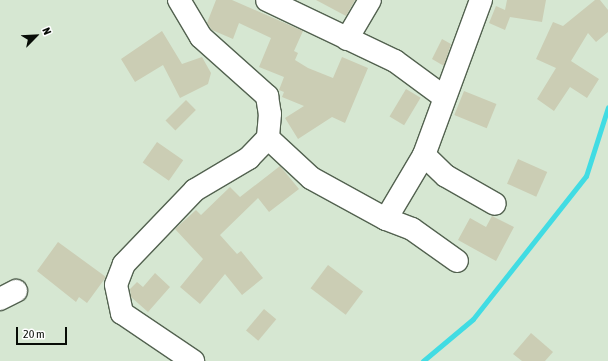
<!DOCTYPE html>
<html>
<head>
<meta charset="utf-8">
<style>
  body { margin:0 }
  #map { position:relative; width:608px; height:361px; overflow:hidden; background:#d6e7d2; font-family:"Asap Condensed",sans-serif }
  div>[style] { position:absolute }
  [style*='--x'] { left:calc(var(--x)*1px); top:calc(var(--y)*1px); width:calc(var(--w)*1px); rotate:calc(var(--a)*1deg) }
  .stream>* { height:5px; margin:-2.5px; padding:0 2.5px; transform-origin:2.5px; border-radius:2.5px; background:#41dce3 }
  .building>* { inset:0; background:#cbcdb4; transform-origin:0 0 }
  .roads { filter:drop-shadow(1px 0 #536250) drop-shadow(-1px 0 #536250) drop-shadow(0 1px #536250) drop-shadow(0 -1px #536250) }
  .minor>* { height:22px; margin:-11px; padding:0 11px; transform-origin:11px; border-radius:11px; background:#fff }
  span { translate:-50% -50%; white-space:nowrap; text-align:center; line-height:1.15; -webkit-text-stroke:3px #fff; paint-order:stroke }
  .north { position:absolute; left:16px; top:16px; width:40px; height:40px; -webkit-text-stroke:3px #fff; paint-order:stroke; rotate:66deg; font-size:11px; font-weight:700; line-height:16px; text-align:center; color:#080d07 }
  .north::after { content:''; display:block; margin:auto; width:14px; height:18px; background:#080d07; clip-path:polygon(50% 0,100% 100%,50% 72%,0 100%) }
  .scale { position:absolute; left:16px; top:327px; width:51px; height:18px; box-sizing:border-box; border:2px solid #080d07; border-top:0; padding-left:5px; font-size:12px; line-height:14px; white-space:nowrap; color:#080d07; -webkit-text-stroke:3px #fff; paint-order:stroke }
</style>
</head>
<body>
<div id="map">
  <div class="stream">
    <i style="--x:423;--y:361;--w:65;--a:-40"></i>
    <i style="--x:473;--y:319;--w:182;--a:-51.7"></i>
    <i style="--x:586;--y:176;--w:72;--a:-72.3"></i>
  </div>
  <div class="building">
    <i style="clip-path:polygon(216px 0,232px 0,303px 31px,294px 51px,298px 53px,295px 60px,308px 68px,333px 78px,342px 57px,368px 68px,345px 123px,332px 117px,298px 139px,285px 118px,304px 106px,282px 97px,284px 92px,279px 90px,284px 77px,259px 67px,271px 38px,239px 23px,233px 39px,212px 30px,207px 23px)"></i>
    <i style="clip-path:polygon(316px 0,355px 0,346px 16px)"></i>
    <i style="clip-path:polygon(507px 0,546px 0,542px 22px,510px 17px,505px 30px,489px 23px,496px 6px,505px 10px)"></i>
    <i style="clip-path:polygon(595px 0,600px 0,608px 10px,608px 32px,596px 42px,588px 33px,571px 61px,599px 79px,587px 98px,570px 87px,554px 111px,537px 99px,556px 68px,536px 59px,553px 22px,563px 26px)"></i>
    <i style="clip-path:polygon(162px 31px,182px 64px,202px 57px,211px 73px,208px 84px,180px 98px,163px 65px,135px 82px,121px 59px)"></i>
    <i style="clip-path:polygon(442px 39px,451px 44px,444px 66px,432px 59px)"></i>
    <i style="left:406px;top:89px;width:17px;height:32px;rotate:31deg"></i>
    <i style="left:464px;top:91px;width:35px;height:26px;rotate:22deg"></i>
    <i style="left:186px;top:100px;width:14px;height:29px;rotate:45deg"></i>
    <i style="left:157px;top:142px;width:32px;height:25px;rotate:35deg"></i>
    <i style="left:518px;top:159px;width:32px;height:27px;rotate:24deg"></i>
    <i style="clip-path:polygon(280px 166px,299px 189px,269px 212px,258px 198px,220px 235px,237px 254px,241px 251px,263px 278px,242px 295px,225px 274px,200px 304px,180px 287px,203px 259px,175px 229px,196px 210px,201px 215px,230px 187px,240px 197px)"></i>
    <i style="clip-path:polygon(492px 216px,514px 227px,496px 261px,458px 240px,470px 218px,486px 227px)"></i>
    <i style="clip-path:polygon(58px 242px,106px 277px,87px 303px,79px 297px,76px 302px,37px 271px)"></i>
    <i style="left:328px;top:265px;width:44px;height:29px;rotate:37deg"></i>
    <i style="clip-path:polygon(155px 273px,170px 287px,148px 312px,131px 297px,130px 289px,137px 282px,143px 287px)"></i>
    <i style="left:264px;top:309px;width:16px;height:28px;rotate:40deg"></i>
    <i style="clip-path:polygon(531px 333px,553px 352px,545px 361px,522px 361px,513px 354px)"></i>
  </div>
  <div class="roads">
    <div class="minor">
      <i style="--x:179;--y:0;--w:43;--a:59.3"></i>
      <i style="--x:201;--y:37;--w:89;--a:41.8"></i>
      <i style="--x:267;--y:96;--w:18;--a:81"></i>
      <i style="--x:270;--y:114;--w:24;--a:95"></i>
      <i style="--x:268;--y:138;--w:28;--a:134"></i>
      <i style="--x:249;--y:158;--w:63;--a:149.3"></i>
      <i style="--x:195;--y:190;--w:103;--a:133.8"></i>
      <i style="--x:124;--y:264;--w:22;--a:111"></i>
      <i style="--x:116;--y:285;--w:29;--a:78"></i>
      <i style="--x:122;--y:313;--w:86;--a:34.1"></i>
      <i style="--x:267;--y:0;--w:142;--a:25.5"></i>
      <i style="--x:395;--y:61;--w:61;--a:36.3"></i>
      <i style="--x:481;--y:0;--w:165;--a:110.2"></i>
      <i style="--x:424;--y:155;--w:30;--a:44"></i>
      <i style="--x:446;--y:176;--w:56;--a:29.7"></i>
      <i style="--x:347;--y:39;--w:45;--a:-59.5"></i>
      <i style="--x:268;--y:138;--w:59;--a:42.9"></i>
      <i style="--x:311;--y:178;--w:85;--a:28.7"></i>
      <i style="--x:386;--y:219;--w:74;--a:-59.3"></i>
      <i style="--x:386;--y:219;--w:28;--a:21"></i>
      <i style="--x:412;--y:229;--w:55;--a:35.4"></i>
      <i style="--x:0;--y:299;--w:18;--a:-27"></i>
    </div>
  </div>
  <div class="north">N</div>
  <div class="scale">20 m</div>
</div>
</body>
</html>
